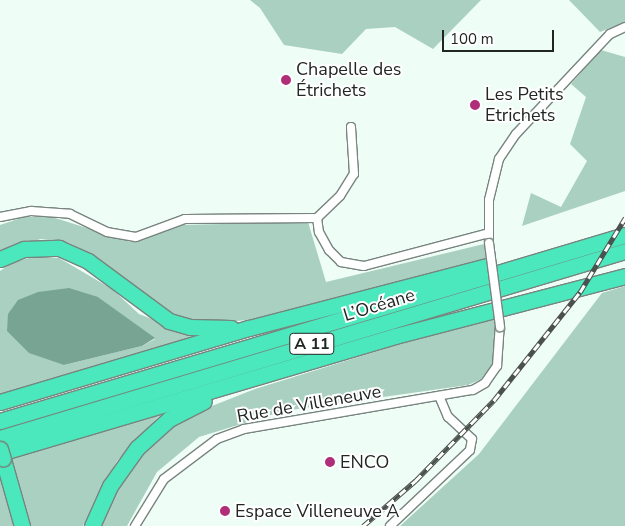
<!DOCTYPE html>
<html>
<head>
<meta charset="utf-8">
<style>
  body { margin:0 }
  #map { position:relative; width:625px; height:526px; overflow:hidden; background:#effdf7; font-family:"Nunito Sans",sans-serif }
  div>[style] { position:absolute }
  [style*='--x'] { left:calc(var(--x)*1px); top:calc(var(--y)*1px); width:calc(var(--w)*1px); rotate:calc(var(--a)*1deg) }
  .green>* { inset:0; background:#a9d0c1 }
  .water>* { inset:0; background:#78a494 }
  .roads { filter:drop-shadow(1px 0 #78847f) drop-shadow(-1px 0 #78847f) drop-shadow(0 1px #78847f) drop-shadow(0 -1px #78847f) }
  .street>* { height:8px; margin:-4px; padding:0 4px; transform-origin:4px; border-radius:4px; background:#fff }
  .highway>* { height:15px; margin:-7.5px; padding:0 7.5px; transform-origin:7.5px; border-radius:7.5px; background:#4ae8bc }
  .rail>* { height:4.5px; margin-top:-2.25px; transform-origin:0; background:repeating-linear-gradient(90deg,#fff 0 8px,#4a514e 0 16px); box-sizing:border-box; border-block:1px solid #4a514e }
  .bridges { filter:drop-shadow(1px 0 #78847f) drop-shadow(-1px 0 #78847f) drop-shadow(0 1px #78847f) drop-shadow(0 -1px #78847f) }
  .street-bridge>* { height:8px; margin:-4px; padding:0 4px; transform-origin:4px; border-radius:4px; background:#fff }
  .highway-bridge>* { height:15px; margin:-7.5px; padding:0 7.5px; transform-origin:7.5px; border-radius:7.5px; background:#4ae8bc }
  .dots>* { width:14px; height:14px; translate:-50% -50%; box-sizing:border-box; border:2px solid #fff; border-radius:50% }
  span { translate:-50% -50%; white-space:nowrap; text-align:center; line-height:1.15; -webkit-text-stroke:4px #fff; paint-order:stroke }
  .shield-label span { padding:1px 4px; background:#fff; border:1px solid; border-radius:4px; -webkit-text-stroke-width:0 }
  .shield-label { font-size:16px; color:#212624; font-weight:700 }
  .poi-label { font-size:18px; color:#212624 }
  .left { translate:0 -50%; text-align:left }
  .street-label { font-size:18px; color:#212624 }
  .scale { position:absolute; left:442px; top:30px; width:112px; height:22px; box-sizing:border-box; border:2px solid #212624; border-top:0; padding-left:6px; font-size:15px; line-height:18px; white-space:nowrap; color:#212624; -webkit-text-stroke:4px #fff; paint-order:stroke }
</style>
</head>
<body>
<div id="map">
  <div class="green">
    <i style="clip-path:polygon(250px 0,481px 0,433px 49px,395px 27px,366px 29px,342px 54px,284px 45px,260px 8px)"></i>
    <i style="clip-path:polygon(569px 0,625px 0,625px 22px,600px 32px)"></i>
    <i style="clip-path:polygon(601px 50px,625px 57px,625px 191px,522px 226px,531px 193px,561px 207px,587px 161px,570px 144px,586px 97px,571px 84px)"></i>
    <i style="clip-path:polygon(24px 217px,52px 217px,131px 242px,180px 225px,308px 222px,326px 282px,484px 244px,486px 259px,257px 319px,209px 324px,179px 318px,146px 298px,94px 256px,69px 243px,41px 239px,0 250px,0 225px)"></i>
    <i style="clip-path:polygon(evenodd,35px 256px,59px 258px,112px 289px,139px 314px,200px 338px,0 398px,0 271px,12px 263px,35px 256px,98px 297px,155px 339px,142px 346px,64px 365px,98px 297px)"></i>
    <i style="clip-path:polygon(625px 286px,625px 526px,400px 526px,479px 454px,602px 293px)"></i>
    <i style="clip-path:polygon(494px 315px,495px 361px,481px 379px,468px 385px,284px 411px,199px 437px,157px 472px,127px 526px,97px 526px,127px 469px,151px 442px,184px 417px,255px 389px)"></i>
    <i style="clip-path:polygon(180px 405px,158px 417px,117px 461px,83px 526px,29px 526px,8px 458px)"></i>
    <i style="clip-path:polygon(0 470px,11px 512px,14px 526px,0 526px)"></i>
  </div>
  <div class="water">
    <i style="clip-path:polygon(69px 288px,98px 297px,155px 338px,142px 346px,64px 365px,29px 353px,7px 331px,8px 314px,18px 300px,38px 292px)"></i>
  </div>
  <div class="roads">
    <div class="street">
      <i style="--x:0;--y:217;--w:32;--a:-11"></i>
      <i style="--x:31;--y:211;--w:39;--a:4"></i>
      <i style="--x:70;--y:214;--w:41;--a:25.9"></i>
      <i style="--x:107;--y:232;--w:29;--a:10"></i>
      <i style="--x:136;--y:237;--w:52;--a:-20.2"></i>
      <i style="--x:185;--y:219;--w:132;--a:-0.4"></i>
      <i style="--x:317;--y:218;--w:32;--a:-44"></i>
      <i style="--x:340;--y:196;--w:26;--a:-58"></i>
      <i style="--x:354;--y:174;--w:47;--a:-93.7"></i>
      <i style="--x:317;--y:218;--w:14;--a:82"></i>
      <i style="--x:319;--y:232;--w:21;--a:61"></i>
      <i style="--x:329;--y:250;--w:17;--a:45"></i>
      <i style="--x:341;--y:262;--w:23;--a:10"></i>
      <i style="--x:364;--y:266;--w:129;--a:-14.8"></i>
      <i style="--x:489;--y:233;--w:10;--a:90"></i>
      <i style="--x:489;--y:233;--w:33;--a:-90"></i>
      <i style="--x:489;--y:200;--w:42;--a:-76.3"></i>
      <i style="--x:499;--y:159;--w:30;--a:-56"></i>
      <i style="--x:516;--y:134;--w:137;--a:-46.8"></i>
      <i style="--x:610;--y:34;--w:17;--a:-25"></i>
      <i style="--x:135;--y:526;--w:55;--a:-58.3"></i>
      <i style="--x:164;--y:479;--w:66;--a:-37"></i>
      <i style="--x:217;--y:439;--w:29;--a:-20"></i>
      <i style="--x:244;--y:429;--w:232;--a:-9.7"></i>
      <i style="--x:473;--y:390;--w:14;--a:-30"></i>
      <i style="--x:485;--y:383;--w:21;--a:-55"></i>
      <i style="--x:497;--y:366;--w:39;--a:-86"></i>
      <i style="--x:390;--y:526;--w:110;--a:-43.5"></i>
      <i style="--x:470;--y:450;--w:11;--a:-80"></i>
      <i style="--x:472;--y:439;--w:33;--a:-137"></i>
      <i style="--x:448;--y:417;--w:23;--a:-113"></i>
    </div>
    <div class="highway">
      <i style="--x:0;--y:259;--w:26;--a:-23"></i>
      <i style="--x:24;--y:249;--w:35;--a:-2"></i>
      <i style="--x:59;--y:248;--w:32;--a:24"></i>
      <i style="--x:88;--y:261;--w:101;--a:36.5"></i>
      <i style="--x:169;--y:321;--w:22;--a:16"></i>
      <i style="--x:190;--y:327;--w:41;--a:1.4"></i>
      <i style="--x:0;--y:402;--w:260;--a:-16.6"></i>
      <i style="--x:249;--y:328;--w:246;--a:-14.6"></i>
      <i style="--x:0;--y:421;--w:652;--a:-16.57"></i>
      <i style="--x:0;--y:438;--w:652;--a:-16.66"></i>
      <i style="--x:0;--y:453;--w:412;--a:-16.5"></i>
      <i style="--x:395;--y:336;--w:238;--a:-14.6"></i>
      <i style="--x:3;--y:459;--w:70;--a:74.2"></i>
      <i style="--x:92;--y:526;--w:44;--a:-65.8"></i>
      <i style="--x:110;--y:486;--w:47;--a:-54.6"></i>
      <i style="--x:137;--y:448;--w:43;--a:-42.2"></i>
      <i style="--x:169;--y:419;--w:39;--a:-27"></i>
    </div>
  </div>
  <div class="rail">
    <i style="--x:363;--y:526;--w:69;--a:-40.9"></i>
    <i style="--x:415;--y:481;--w:113;--a:-45.7"></i>
    <i style="--x:494;--y:400;--w:138;--a:-51.5"></i>
    <i style="--x:580;--y:292;--w:87;--a:-58.7"></i>
  </div>
  <div class="bridges">
    <div class="street-bridge">
      <i style="--x:489;--y:243;--w:85;--a:82.5"></i>
    </div>
    <div class="highway-bridge">
      <i style="--x:0;--y:449;--w:10;--a:73"></i>
    </div>
  </div>
  <div class="dots">
    <i style="left:286px;top:80px;background:#b02d78"></i>
    <i style="left:475px;top:105px;background:#b02d78"></i>
    <i style="left:330px;top:462px;background:#b02d78"></i>
    <i style="left:225px;top:511px;background:#b02d78"></i>
  </div>
  <div class="shield-label">
    <span style="left:312px;top:344px">A 11</span>
  </div>
  <div class="poi-label">
    <span class="left" style="left:296px;top:80px">Chapelle des<br>Étrichets</span>
    <span class="left" style="left:485px;top:105px">Les Petits<br>Etrichets</span>
    <span class="left" style="left:340px;top:462px">ENCO</span>
    <span class="left" style="left:235px;top:511px">Espace Villeneuve A</span>
  </div>
  <div class="street-label">
    <span style="left:379px;top:305px;rotate:-17deg">L’Océane</span>
    <span style="left:309px;top:404px;rotate:-10deg">Rue de Villeneuve</span>
  </div>
  <div class="scale">100 m</div>
</div>
</body>
</html>
